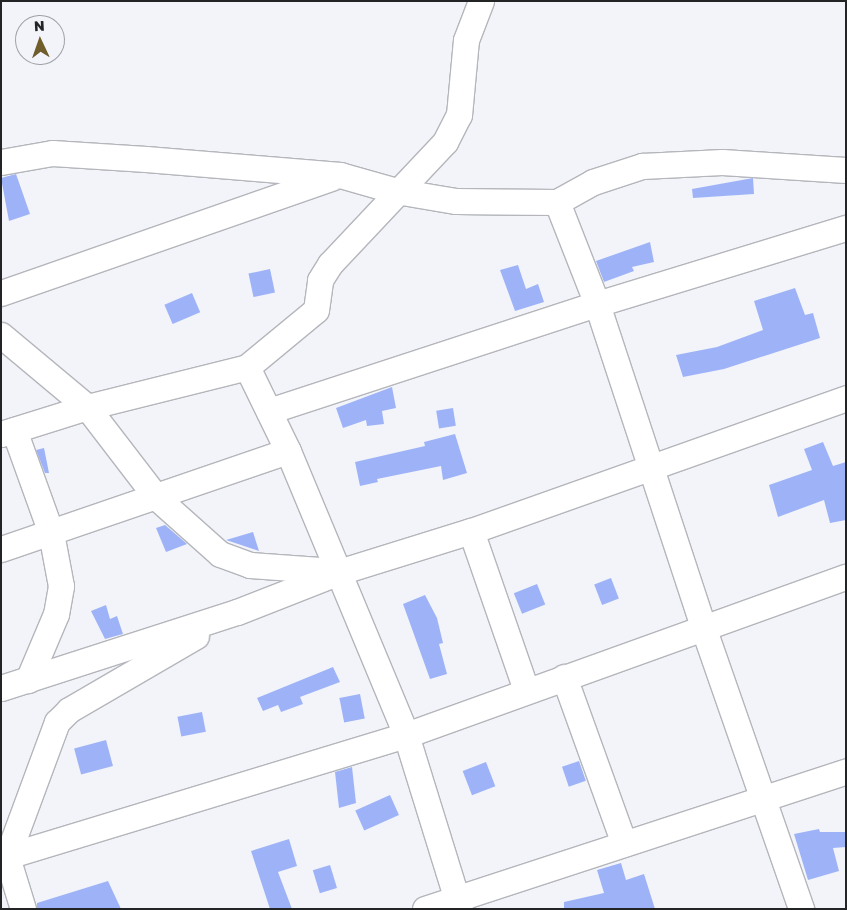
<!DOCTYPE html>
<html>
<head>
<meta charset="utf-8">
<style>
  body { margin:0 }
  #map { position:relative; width:847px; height:910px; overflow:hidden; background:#f2f4fa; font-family:"Golos Text",sans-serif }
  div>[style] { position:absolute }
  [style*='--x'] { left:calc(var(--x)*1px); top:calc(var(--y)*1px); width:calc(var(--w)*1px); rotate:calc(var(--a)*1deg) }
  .building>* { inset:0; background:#9eb3f7; transform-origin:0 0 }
  .roads { filter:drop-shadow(1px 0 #b4b6bb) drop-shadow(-1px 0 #b4b6bb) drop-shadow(0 1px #b4b6bb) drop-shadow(0 -1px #b4b6bb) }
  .minor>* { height:25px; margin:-12.5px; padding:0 12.5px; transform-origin:12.5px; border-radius:12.5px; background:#fff }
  span { translate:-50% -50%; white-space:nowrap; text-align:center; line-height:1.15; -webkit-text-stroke:4px #f2f4fa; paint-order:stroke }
  .frame { position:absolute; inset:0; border:2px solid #232426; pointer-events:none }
  .north { position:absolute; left:15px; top:15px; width:50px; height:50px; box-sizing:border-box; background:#f2f4fa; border:1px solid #9fa1a5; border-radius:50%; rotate:357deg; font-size:14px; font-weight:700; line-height:20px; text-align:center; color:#232426 }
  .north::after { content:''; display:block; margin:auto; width:18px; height:22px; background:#6f5d2c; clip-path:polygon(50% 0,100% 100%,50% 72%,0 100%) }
</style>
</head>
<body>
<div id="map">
  <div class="building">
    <i style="clip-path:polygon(16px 174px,30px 214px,9px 221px,1px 178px)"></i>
    <i style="clip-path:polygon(753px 178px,754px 194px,693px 198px,692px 189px)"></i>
    <i style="clip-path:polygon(650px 242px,654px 262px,632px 267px,634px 271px,604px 282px,596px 261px)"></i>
    <i style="clip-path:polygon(518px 265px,526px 289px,538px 284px,544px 302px,515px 311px,500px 270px)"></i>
    <i style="left:270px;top:269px;width:24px;height:22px;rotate:78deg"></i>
    <i style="clip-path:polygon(795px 288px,805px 315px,813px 313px,820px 338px,724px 369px,683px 377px,676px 355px,717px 347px,763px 330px,754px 301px)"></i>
    <i style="left:192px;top:293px;width:21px;height:30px;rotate:67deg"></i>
    <i style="clip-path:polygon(392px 387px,396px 408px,382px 411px,384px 424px,367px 426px,366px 420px,343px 428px,336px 408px)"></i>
    <i style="left:453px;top:408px;width:18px;height:17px;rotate:81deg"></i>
    <i style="clip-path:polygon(455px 434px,467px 473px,443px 480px,441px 466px,377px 479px,378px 482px,360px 486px,355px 462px,425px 446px,424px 442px)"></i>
    <i style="clip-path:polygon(823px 442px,833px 466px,846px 462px,846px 520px,830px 523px,824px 500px,778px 517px,769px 485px,812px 470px,804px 449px)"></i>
    <i style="clip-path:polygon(44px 448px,49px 473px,45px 473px,36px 450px)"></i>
    <i style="clip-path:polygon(165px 525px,186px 543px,187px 544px,166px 552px,156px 528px)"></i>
    <i style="clip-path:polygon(253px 532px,259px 551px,226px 540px)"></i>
    <i style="left:611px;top:578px;width:22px;height:18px;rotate:69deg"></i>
    <i style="left:537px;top:584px;width:22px;height:25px;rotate:68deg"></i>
    <i style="clip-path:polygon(425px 595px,437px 618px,443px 643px,439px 644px,447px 674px,430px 679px,403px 604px)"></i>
    <i style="clip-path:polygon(106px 605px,110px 619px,117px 616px,123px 634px,105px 639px,91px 611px)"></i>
    <i style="clip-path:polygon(333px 667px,340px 682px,300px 697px,303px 704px,281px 712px,278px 705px,263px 711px,257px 698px)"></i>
    <i style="left:360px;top:694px;width:25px;height:21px;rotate:79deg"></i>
    <i style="left:202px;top:712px;width:20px;height:25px;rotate:79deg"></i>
    <i style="left:106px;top:740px;width:27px;height:33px;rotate:75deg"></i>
    <i style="left:579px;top:761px;width:21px;height:18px;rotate:71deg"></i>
    <i style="left:486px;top:762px;width:26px;height:25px;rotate:69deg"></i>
    <i style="clip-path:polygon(352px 767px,356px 803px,339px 808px,335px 772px)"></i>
    <i style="left:390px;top:795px;width:22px;height:38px;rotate:66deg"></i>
    <i style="clip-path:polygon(819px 829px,820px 832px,846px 832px,846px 847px,833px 848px,839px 871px,808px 880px,794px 834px)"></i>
    <i style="clip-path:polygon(289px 839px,297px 866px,278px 872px,292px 909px,270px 909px,251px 851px)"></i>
    <i style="clip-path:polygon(621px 863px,626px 880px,644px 874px,655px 909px,564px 909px,564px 902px,604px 893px,597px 870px)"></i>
    <i style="left:330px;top:865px;width:24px;height:18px;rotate:73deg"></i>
    <i style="clip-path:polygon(108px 881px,121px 909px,37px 909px,37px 903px)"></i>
  </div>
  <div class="roads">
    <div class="minor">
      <i style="--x:1;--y:162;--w:52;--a:-10"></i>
      <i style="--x:52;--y:153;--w:94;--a:3.7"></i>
      <i style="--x:146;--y:159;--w:195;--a:4.7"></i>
      <i style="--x:340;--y:175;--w:58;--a:15.9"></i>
      <i style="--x:396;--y:191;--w:61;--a:9.5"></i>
      <i style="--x:456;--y:201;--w:101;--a:0.6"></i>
      <i style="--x:557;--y:202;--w:41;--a:-29.1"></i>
      <i style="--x:593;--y:182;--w:52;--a:-18.1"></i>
      <i style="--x:642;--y:166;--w:80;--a:-2.9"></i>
      <i style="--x:722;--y:162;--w:124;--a:3.7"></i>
      <i style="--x:557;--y:202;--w:110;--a:68.6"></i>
      <i style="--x:597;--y:304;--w:340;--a:71.8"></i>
      <i style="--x:703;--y:627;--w:299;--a:70.8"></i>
      <i style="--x:1;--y:293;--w:350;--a:-19.2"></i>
      <i style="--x:1;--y:335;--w:112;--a:39.9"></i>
      <i style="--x:87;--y:407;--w:113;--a:52.5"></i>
      <i style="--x:156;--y:497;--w:86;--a:41.7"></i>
      <i style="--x:220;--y:554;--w:32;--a:20"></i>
      <i style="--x:250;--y:565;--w:84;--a:4.1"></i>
      <i style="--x:247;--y:367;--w:93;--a:64"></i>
      <i style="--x:288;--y:451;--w:308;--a:67.4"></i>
      <i style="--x:406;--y:735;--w:182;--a:72.8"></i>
      <i style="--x:269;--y:411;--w:345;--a:-18.1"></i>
      <i style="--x:597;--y:304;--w:260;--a:-17"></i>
      <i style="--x:14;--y:430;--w:109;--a:70.2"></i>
      <i style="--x:51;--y:533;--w:54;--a:79.3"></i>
      <i style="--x:61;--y:586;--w:28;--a:100"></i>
      <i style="--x:56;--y:614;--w:72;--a:113"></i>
      <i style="--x:1;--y:434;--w:90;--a:-17.4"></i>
      <i style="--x:87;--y:407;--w:165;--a:-14"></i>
      <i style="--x:247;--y:367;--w:89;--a:-39.6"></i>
      <i style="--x:316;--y:310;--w:30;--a:-82"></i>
      <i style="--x:320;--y:280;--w:19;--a:-58"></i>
      <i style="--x:330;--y:264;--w:168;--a:-46.7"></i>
      <i style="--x:445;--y:142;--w:30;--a:-63"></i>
      <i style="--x:459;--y:115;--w:75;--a:-84.7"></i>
      <i style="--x:466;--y:40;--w:42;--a:-69"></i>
      <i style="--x:471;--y:531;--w:168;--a:70.9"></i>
      <i style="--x:1;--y:549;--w:303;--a:-18.9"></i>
      <i style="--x:564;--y:677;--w:177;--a:70.2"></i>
      <i style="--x:1;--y:688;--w:248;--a:-17.9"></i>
      <i style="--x:237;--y:612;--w:110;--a:-21.4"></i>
      <i style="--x:339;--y:572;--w:138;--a:-17.3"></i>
      <i style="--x:471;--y:531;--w:398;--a:-19.5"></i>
      <i style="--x:1;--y:858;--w:423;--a:-16.9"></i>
      <i style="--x:406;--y:735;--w:468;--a:-19.8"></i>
      <i style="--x:23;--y:909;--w:54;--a:-107.1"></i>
      <i style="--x:7;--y:857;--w:144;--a:-69.7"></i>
      <i style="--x:57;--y:722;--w:17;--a:-45"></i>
      <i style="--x:69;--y:710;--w:147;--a:-30.2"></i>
      <i style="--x:425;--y:909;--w:443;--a:-18.1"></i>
    </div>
  </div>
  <div class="frame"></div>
  <div class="north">N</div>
</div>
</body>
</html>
